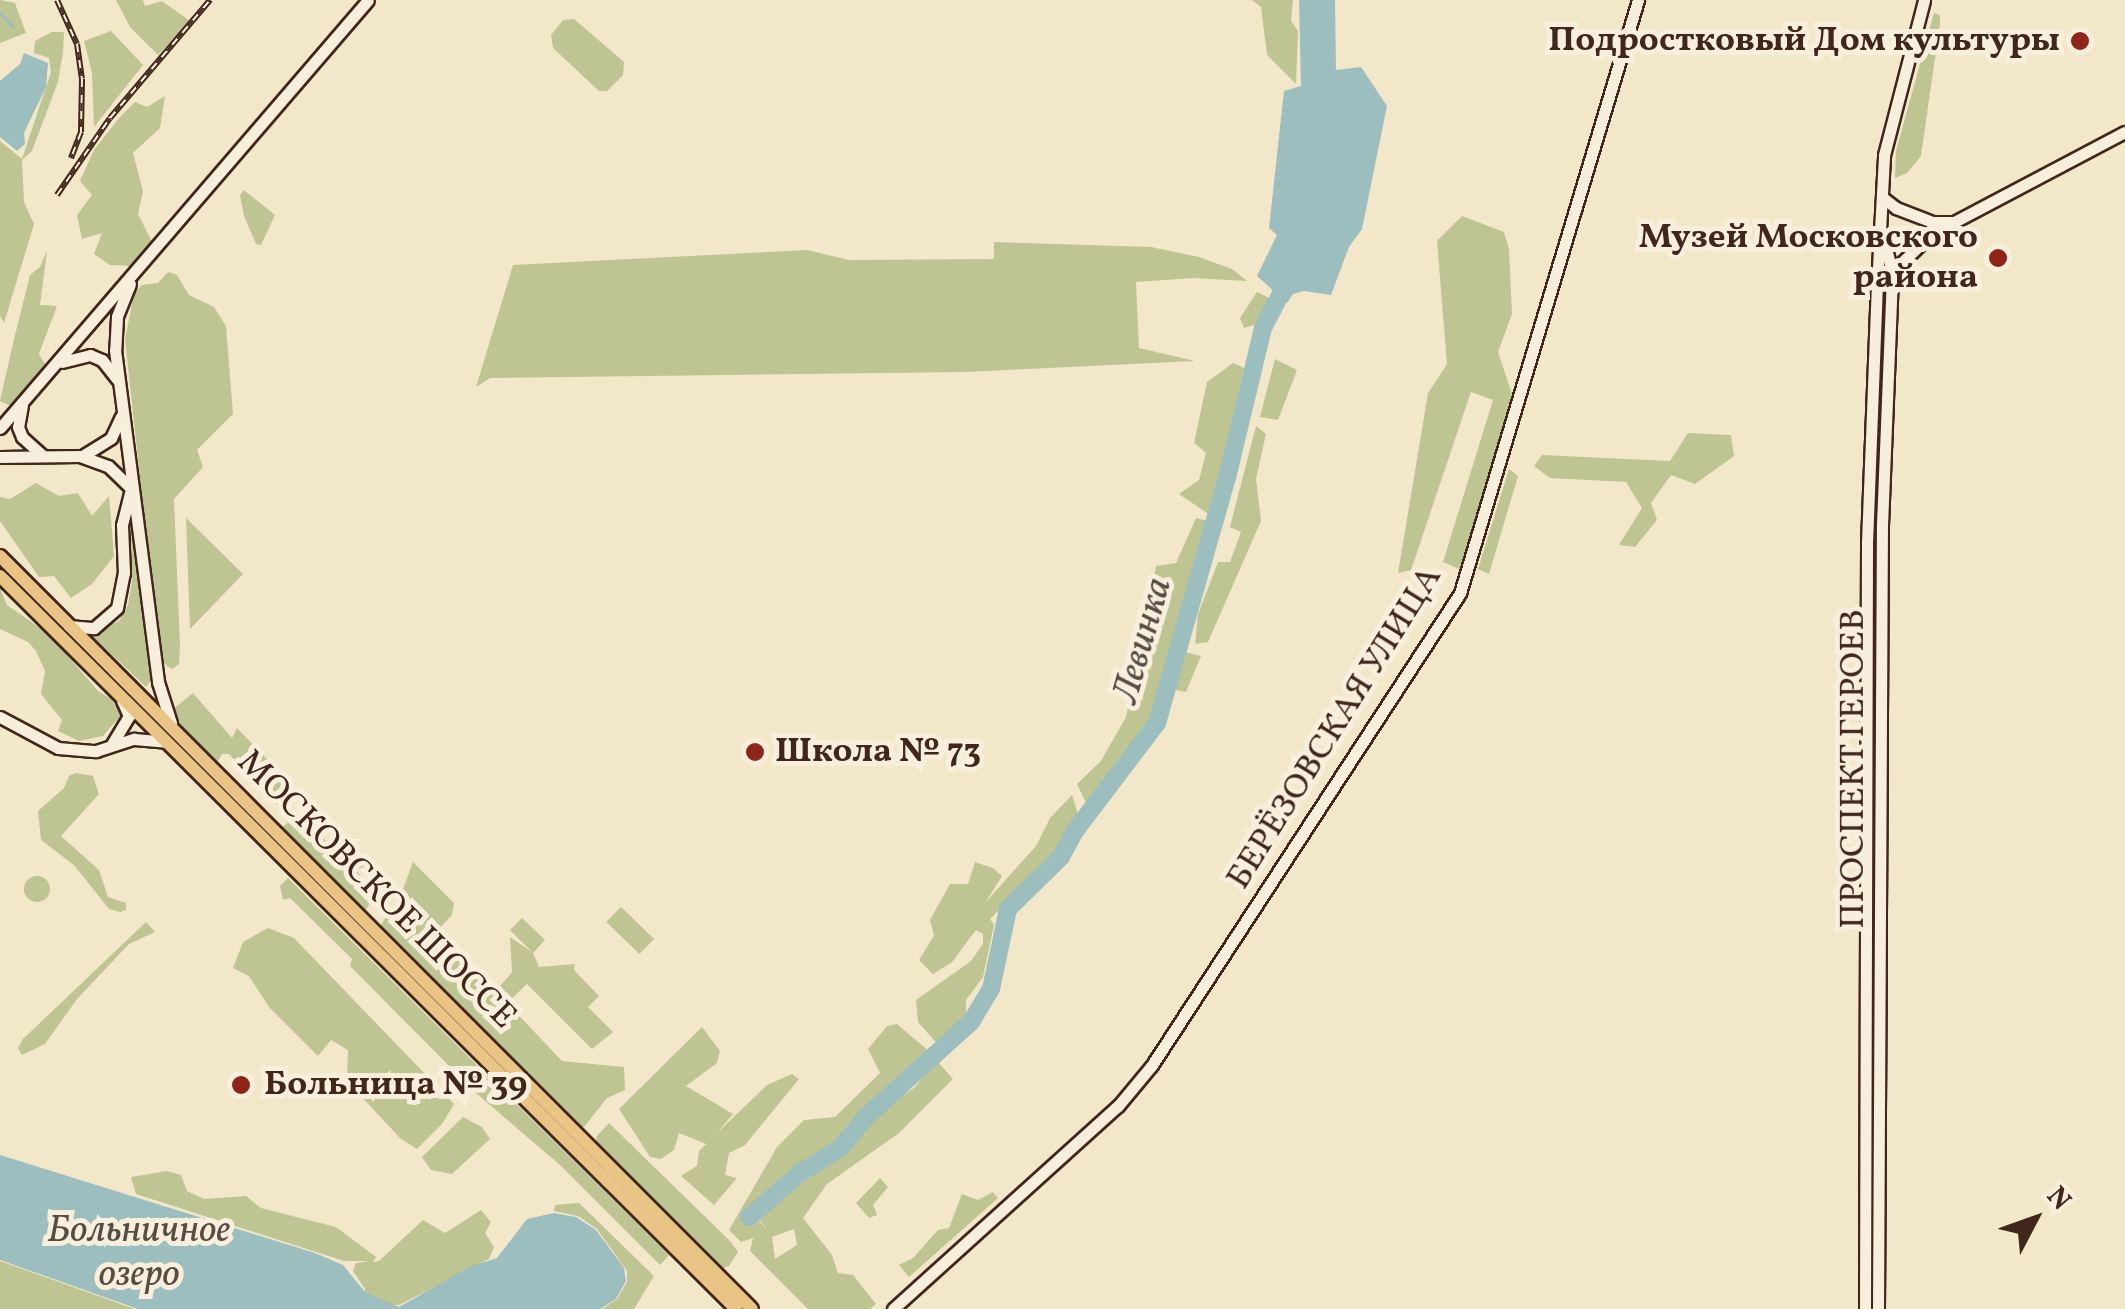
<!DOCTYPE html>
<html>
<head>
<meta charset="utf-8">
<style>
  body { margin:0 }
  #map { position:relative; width:2125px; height:1309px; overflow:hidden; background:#f2e7c9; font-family:Vollkorn,serif }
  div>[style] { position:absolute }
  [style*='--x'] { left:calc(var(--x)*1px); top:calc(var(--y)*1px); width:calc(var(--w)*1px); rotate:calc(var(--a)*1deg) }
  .green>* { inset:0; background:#bfc493; transform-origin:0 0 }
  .round { border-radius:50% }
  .water>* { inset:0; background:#9dbebe }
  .stream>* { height:2.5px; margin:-1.25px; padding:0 1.25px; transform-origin:1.25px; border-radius:1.25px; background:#9dbebe }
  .river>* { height:18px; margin:-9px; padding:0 9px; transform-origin:9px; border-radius:9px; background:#9dbebe }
  .roads { filter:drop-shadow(2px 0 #40261b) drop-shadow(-2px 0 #40261b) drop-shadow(0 2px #40261b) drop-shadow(0 -2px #40261b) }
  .secondary>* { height:11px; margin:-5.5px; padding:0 5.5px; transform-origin:5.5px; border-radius:5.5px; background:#f7efdc }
  .primary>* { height:12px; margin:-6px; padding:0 6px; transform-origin:6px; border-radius:6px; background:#e9c484 }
  .rail>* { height:6px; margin-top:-3px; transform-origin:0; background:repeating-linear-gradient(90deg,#f7efdc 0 8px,#40261b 0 16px); box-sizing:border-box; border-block:2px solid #40261b }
  .dots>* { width:28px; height:28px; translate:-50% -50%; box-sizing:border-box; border:5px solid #f7efdc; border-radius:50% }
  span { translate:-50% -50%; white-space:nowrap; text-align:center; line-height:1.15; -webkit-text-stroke:10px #f7efdc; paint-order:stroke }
  .poi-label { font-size:35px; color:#40261b; font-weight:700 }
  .right { translate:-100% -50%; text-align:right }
  .left { translate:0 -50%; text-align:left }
  .street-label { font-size:35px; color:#40261b }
  .water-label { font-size:38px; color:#574c44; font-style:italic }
  .north { position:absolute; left:1985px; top:1169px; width:100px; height:100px; -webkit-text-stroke:8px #f7efdc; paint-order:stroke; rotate:49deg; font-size:28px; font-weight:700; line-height:40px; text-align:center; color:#40261b }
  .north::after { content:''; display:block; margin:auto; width:35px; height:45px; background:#40261b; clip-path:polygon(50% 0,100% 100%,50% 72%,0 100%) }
</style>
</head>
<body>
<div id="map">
  <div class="green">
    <i style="clip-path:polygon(0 0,15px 3px,26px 33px,0 43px)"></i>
    <i style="clip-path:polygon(116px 0,143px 0,145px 6px,162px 1px,190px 21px,158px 55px,130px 27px)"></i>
    <i style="clip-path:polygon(1252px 0,1293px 0,1291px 21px,1298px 31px,1296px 84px,1267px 55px,1261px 7px)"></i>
    <i style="clip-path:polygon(1934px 13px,1940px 15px,1940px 23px,1921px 156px,1907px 173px,1895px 178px,1896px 151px)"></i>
    <i style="clip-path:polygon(574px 19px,624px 62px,623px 75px,607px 91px,599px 91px,553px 48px,551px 35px,563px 20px)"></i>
    <i style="clip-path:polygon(111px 31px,143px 65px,94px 127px,92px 73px,84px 41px)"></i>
    <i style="clip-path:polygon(52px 32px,64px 32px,63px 52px,58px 82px,32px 151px,22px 160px,24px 202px,34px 224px,4px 323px,0 316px,0 141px,22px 159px,51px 72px,49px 58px,34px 53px,35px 41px)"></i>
    <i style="clip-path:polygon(165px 96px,160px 128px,133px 153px,143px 191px,138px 214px,152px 242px,133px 266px,110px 265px,94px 254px,102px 233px,82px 239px,77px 215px,92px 195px,80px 181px,94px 150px,119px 118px,135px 102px,147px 107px)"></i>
    <i style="clip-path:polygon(244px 190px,275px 215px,261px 245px,256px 244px,244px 216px,240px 195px)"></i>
    <i style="clip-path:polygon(1462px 216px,1504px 232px,1509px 249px,1512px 314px,1498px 352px,1512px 394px,1461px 570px,1443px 562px,1493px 400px,1471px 392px,1411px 570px,1398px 573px,1428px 393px,1447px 364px,1437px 241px)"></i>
    <i style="clip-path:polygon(994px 242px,1151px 247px,1199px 257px,1232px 269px,1247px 281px,1193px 278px,1136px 282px,1139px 348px,1195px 361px,965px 372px,490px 378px,476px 387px,513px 265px,807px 250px,849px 260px,994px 259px)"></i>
    <i style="clip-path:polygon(47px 251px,40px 305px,57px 306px,39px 354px,46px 366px,11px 406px,0 401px,14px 339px,30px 275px,40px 267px)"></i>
    <i style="clip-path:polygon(168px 272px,177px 275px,189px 295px,214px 307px,226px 326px,233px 414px,197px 450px,203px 467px,174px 499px,180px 645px,179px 664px,172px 669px,163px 663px,159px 652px,125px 339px,134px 294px,142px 285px,158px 283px)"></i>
    <i style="clip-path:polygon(1257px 292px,1271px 299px,1254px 325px,1244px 328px,1240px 318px)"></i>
    <i style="clip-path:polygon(1275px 359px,1297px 370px,1278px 420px,1260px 417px)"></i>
    <i style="clip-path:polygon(1233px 363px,1244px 368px,1210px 515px,1179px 494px,1199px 480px,1206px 453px,1194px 443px,1207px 382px)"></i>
    <i style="clip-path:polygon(1256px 426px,1266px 434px,1256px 479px,1261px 521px,1208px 642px,1195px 644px,1198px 614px,1218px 562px,1230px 562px,1241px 532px,1230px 527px)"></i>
    <i style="clip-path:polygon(1688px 433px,1731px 435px,1734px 456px,1695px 484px,1671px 475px,1651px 503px,1657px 520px,1635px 547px,1619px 545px,1642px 508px,1626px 482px,1550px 478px,1534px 466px,1542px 455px,1670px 461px)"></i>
    <i style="clip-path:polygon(1509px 469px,1518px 476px,1489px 574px,1478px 569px)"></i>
    <i style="clip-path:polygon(36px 483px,59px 496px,78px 493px,92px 516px,109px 496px,114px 556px,92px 584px,71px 598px,54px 576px,39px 577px,0 521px,0 497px,10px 499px)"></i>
    <i style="clip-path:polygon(186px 518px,243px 574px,190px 629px)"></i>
    <i style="clip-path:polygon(1196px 518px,1208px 521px,1153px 721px,1086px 803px,1077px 784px,1101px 761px,1126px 717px,1156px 566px,1176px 563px)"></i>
    <i style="clip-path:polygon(131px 526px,152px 679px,146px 687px,90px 634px,119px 621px,128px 605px,132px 582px)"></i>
    <i style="clip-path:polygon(0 588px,7px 605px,50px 635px,98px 691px,118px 703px,123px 713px,103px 736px,79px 741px,58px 731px,62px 720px,41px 694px,45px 671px,36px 651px,28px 642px,0 629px)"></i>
    <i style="clip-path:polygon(1185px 652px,1201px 656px,1186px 692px,1171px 689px)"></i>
    <i style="clip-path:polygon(193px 693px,232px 738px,237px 728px,292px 785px,291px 801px,277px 805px,229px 754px,222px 754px,217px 763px,172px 718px,172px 710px)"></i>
    <i style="clip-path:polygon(76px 773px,93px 776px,99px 794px,61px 836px,99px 870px,108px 897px,126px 903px,126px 910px,120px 912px,109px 909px,74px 865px,41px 840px,38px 811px,64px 788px,69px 776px)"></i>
    <i style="clip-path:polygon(1072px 795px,1079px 817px,1056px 855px,990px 919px,994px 925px,983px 977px,966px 1000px,966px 1016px,940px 1047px,918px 1022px,916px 1000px,971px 961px,983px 944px,983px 934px,976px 930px,952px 962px,933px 974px,919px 960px,934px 936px,930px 920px,950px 884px,968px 884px,975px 862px,993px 868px,1002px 876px,985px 903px,1036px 846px,1050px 818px)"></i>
    <i style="clip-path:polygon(289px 815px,300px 815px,331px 846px,343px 836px,370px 864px,356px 870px,375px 893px,366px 910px,361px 912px,280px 829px,290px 821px)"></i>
    <i style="clip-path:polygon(413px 862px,454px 903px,452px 915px,437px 931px,496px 991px,512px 972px,510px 937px,532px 952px,510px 930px,522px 918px,545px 940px,533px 953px,539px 967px,575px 964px,574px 970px,599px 996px,588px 1007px,613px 1032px,592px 1049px,527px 984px,507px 1003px,562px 1061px,624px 1067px,625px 1090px,607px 1098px,584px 1127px,579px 1128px,379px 928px,386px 917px,391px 921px)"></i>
    <i class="round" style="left:24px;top:876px;width:26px;height:26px"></i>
    <i style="clip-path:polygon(288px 878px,669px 1255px,660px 1265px,560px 1165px,476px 1093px,350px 966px,352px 959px,290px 898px,283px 900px,280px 886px)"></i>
    <i style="left:621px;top:907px;width:46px;height:21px;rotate:44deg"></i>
    <i style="clip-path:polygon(146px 922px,155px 932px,129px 944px,77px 999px,45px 1044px,22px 1055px,18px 1048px,23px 1039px)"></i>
    <i style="clip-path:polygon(268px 928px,294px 938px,454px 1104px,442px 1124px,417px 1149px,400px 1138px,347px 1081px,348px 1050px,331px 1040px,318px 1056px,269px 1007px,249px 976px,233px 968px,243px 942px)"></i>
    <i style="clip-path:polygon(evenodd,897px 1024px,931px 1053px,860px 1116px,837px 1145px,796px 1172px,755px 1208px,756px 1217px,769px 1233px,757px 1216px,802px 1175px,843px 1151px,870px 1117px,914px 1088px,937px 1061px,953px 1079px,899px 1133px,827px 1184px,803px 1218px,832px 1255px,838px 1273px,853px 1275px,876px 1304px,870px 1309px,808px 1309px,750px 1251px,753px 1238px,741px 1242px,729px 1230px,777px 1147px,804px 1120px,835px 1117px,880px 1073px,868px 1049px,887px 1026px,897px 1024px,794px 1229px,797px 1245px,775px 1259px,772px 1237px,794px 1229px)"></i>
    <i style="clip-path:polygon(702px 1027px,720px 1051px,717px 1063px,686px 1086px,733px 1114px,717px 1133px,767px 1085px,792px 1074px,799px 1079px,745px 1145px,729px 1153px,725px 1175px,737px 1178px,714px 1205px,681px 1176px,697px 1166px,699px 1151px,706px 1144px,679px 1133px,674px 1150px,661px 1159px,650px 1157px,619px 1109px)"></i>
    <i style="clip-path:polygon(463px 1117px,482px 1127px,490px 1139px,452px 1174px,431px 1170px,422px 1157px)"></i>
    <i style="clip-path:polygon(609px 1123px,731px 1242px,738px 1252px,729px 1266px,723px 1268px,597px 1145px,596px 1137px)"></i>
    <i style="clip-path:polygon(167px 1171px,181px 1175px,187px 1191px,204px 1199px,246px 1196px,261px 1208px,336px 1227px,376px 1257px,373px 1262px,379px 1261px,423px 1220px,445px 1233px,481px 1210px,491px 1222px,485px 1233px,494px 1247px,489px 1259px,399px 1305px,360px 1309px,365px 1289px,353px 1271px,356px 1263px,369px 1261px,344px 1261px,136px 1194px,131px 1177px)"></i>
    <i style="clip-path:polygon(880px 1178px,888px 1187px,873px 1205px,877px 1215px,869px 1218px,856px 1203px)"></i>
    <i style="clip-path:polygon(993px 1192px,998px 1198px,909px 1277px,899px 1265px,913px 1258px,938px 1230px,949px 1228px,962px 1194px,978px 1200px)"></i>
    <i style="clip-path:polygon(579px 1203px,654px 1276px,634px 1309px,602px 1309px,617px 1299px,627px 1282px,627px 1271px,597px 1229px,578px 1216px,554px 1211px,555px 1205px)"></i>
    <i style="clip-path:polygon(0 1261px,135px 1309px,0 1309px)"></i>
  </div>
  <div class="water">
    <i style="clip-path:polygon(1299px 0,1335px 0,1336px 70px,1361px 67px,1387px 106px,1362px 229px,1349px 247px,1331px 295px,1304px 291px,1293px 294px,1287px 303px,1257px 276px,1277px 235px,1269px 228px,1284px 91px,1301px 86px)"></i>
    <i style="clip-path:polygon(24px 53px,48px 63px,46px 87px,24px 133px,25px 144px,17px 151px,0 137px,0 81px,20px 64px)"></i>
    <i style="clip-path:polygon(0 1155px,315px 1253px,343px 1265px,365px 1292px,399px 1307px,469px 1267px,497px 1258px,527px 1219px,554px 1213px,576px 1217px,596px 1230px,624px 1268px,626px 1281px,616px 1299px,600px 1309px,138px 1309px,0 1260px)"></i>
  </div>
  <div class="stream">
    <i style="--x:0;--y:13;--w:19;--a:47"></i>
  </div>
  <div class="river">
    <i style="--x:749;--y:1217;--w:67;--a:-40.8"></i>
    <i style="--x:800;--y:1173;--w:47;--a:-32"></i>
    <i style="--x:840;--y:1148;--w:42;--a:-49.8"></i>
    <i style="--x:867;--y:1116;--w:140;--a:-42.1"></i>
    <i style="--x:971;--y:1022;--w:39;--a:-59"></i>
    <i style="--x:991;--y:989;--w:82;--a:-78"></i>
    <i style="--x:1008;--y:909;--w:74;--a:-44.5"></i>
    <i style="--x:1061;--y:857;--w:30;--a:-62"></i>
    <i style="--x:1075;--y:831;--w:136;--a:-52.8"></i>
    <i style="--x:1157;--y:723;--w:255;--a:-74.1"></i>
    <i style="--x:1227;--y:478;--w:154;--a:-76.5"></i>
    <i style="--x:1263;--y:328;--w:54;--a:-62.5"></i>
  </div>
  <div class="roads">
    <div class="secondary">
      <i style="--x:1882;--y:197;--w:18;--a:38"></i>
      <i style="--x:1896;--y:208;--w:40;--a:21"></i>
      <i style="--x:1933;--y:222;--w:21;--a:0"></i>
      <i style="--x:1892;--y:272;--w:47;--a:-44.1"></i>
      <i style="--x:1926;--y:239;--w:33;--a:-31"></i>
      <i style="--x:1954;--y:222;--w:193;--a:-27.8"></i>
      <i style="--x:130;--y:284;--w:35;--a:112"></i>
      <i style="--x:117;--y:317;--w:33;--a:93"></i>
      <i style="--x:115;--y:350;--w:335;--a:82.6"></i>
      <i style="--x:158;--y:682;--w:43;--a:72.4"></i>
      <i style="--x:62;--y:362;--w:29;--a:-14"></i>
      <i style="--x:90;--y:355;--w:13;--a:23"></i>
      <i style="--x:102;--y:360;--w:24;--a:52"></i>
      <i style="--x:22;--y:405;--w:22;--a:100"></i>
      <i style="--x:18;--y:427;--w:11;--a:68"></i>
      <i style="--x:22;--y:437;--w:27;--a:42"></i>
      <i style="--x:0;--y:428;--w:564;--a:-49.31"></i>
      <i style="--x:84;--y:455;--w:32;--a:-32"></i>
      <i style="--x:111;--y:438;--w:23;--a:-65"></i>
      <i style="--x:0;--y:457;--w:80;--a:-0.7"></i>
      <i style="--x:80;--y:456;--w:30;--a:20"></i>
      <i style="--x:108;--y:466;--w:32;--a:44"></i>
      <i style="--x:69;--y:626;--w:25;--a:5"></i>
      <i style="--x:94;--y:628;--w:30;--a:-41"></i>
      <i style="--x:117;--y:608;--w:36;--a:-79"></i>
      <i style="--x:124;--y:573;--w:48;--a:-92.4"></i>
      <i style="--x:122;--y:525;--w:34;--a:-76"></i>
      <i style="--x:0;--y:717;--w:66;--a:28.1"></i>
      <i style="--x:58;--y:748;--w:38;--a:5"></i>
      <i style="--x:96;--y:751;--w:40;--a:-18"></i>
      <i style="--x:134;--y:739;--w:32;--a:5"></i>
      <i style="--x:112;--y:744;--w:33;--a:-59"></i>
      <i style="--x:129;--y:716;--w:17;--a:-114"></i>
      <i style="--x:893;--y:1309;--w:303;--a:-42.1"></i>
      <i style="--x:1118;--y:1106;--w:53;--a:-50.3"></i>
      <i style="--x:1152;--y:1065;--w:564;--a:-56.87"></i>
      <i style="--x:1460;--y:593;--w:619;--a:-73.29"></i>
      <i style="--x:1865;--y:1309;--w:766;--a:-89.85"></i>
      <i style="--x:1867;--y:543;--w:257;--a:-87.8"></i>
      <i style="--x:1877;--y:286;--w:131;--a:-86.9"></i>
      <i style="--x:1884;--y:155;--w:160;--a:-75.5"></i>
      <i style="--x:1878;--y:1309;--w:784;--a:-89.71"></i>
      <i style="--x:1882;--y:525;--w:253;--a:-87.7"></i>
      <i style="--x:1892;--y:272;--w:34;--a:-104"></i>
    </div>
    <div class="primary">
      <i style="--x:0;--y:556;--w:1064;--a:45.04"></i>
      <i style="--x:0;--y:576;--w:1039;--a:44.88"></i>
    </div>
  </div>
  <div class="rail">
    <i style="--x:57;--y:0;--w:48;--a:65.6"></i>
    <i style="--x:77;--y:44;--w:35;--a:82"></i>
    <i style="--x:82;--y:79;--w:53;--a:91.1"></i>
    <i style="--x:81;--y:132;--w:28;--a:111"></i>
    <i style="--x:57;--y:195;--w:93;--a:-55.5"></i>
    <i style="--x:110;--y:118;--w:155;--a:-49.7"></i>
  </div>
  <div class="dots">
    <i style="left:2080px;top:41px;background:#8f2418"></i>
    <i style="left:1998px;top:258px;background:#8f2418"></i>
    <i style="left:755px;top:752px;background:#8f2418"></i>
    <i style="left:241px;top:1085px;background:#8f2418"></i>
  </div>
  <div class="poi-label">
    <span class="right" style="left:2060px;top:41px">Подростковый Дом культуры</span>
    <span class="right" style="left:1978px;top:258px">Музей Московского<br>района</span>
    <span class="left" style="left:775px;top:752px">Школа № 73</span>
    <span class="left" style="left:264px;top:1085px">Больница № 39</span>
  </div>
  <div class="street-label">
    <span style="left:1335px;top:728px;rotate:-58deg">БЕРЁЗОВСКАЯ УЛИЦА</span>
    <span style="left:1854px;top:769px;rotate:-90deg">ПРОСПЕКТ ГЕРОЕВ</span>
    <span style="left:376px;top:890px;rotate:45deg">МОСКОВСКОЕ ШОССЕ</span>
  </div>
  <div class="water-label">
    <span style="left:1144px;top:641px;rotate:-74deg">Левинка</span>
    <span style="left:139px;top:1254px">Больничное<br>озеро</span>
  </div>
  <div class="north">N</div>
</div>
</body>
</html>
